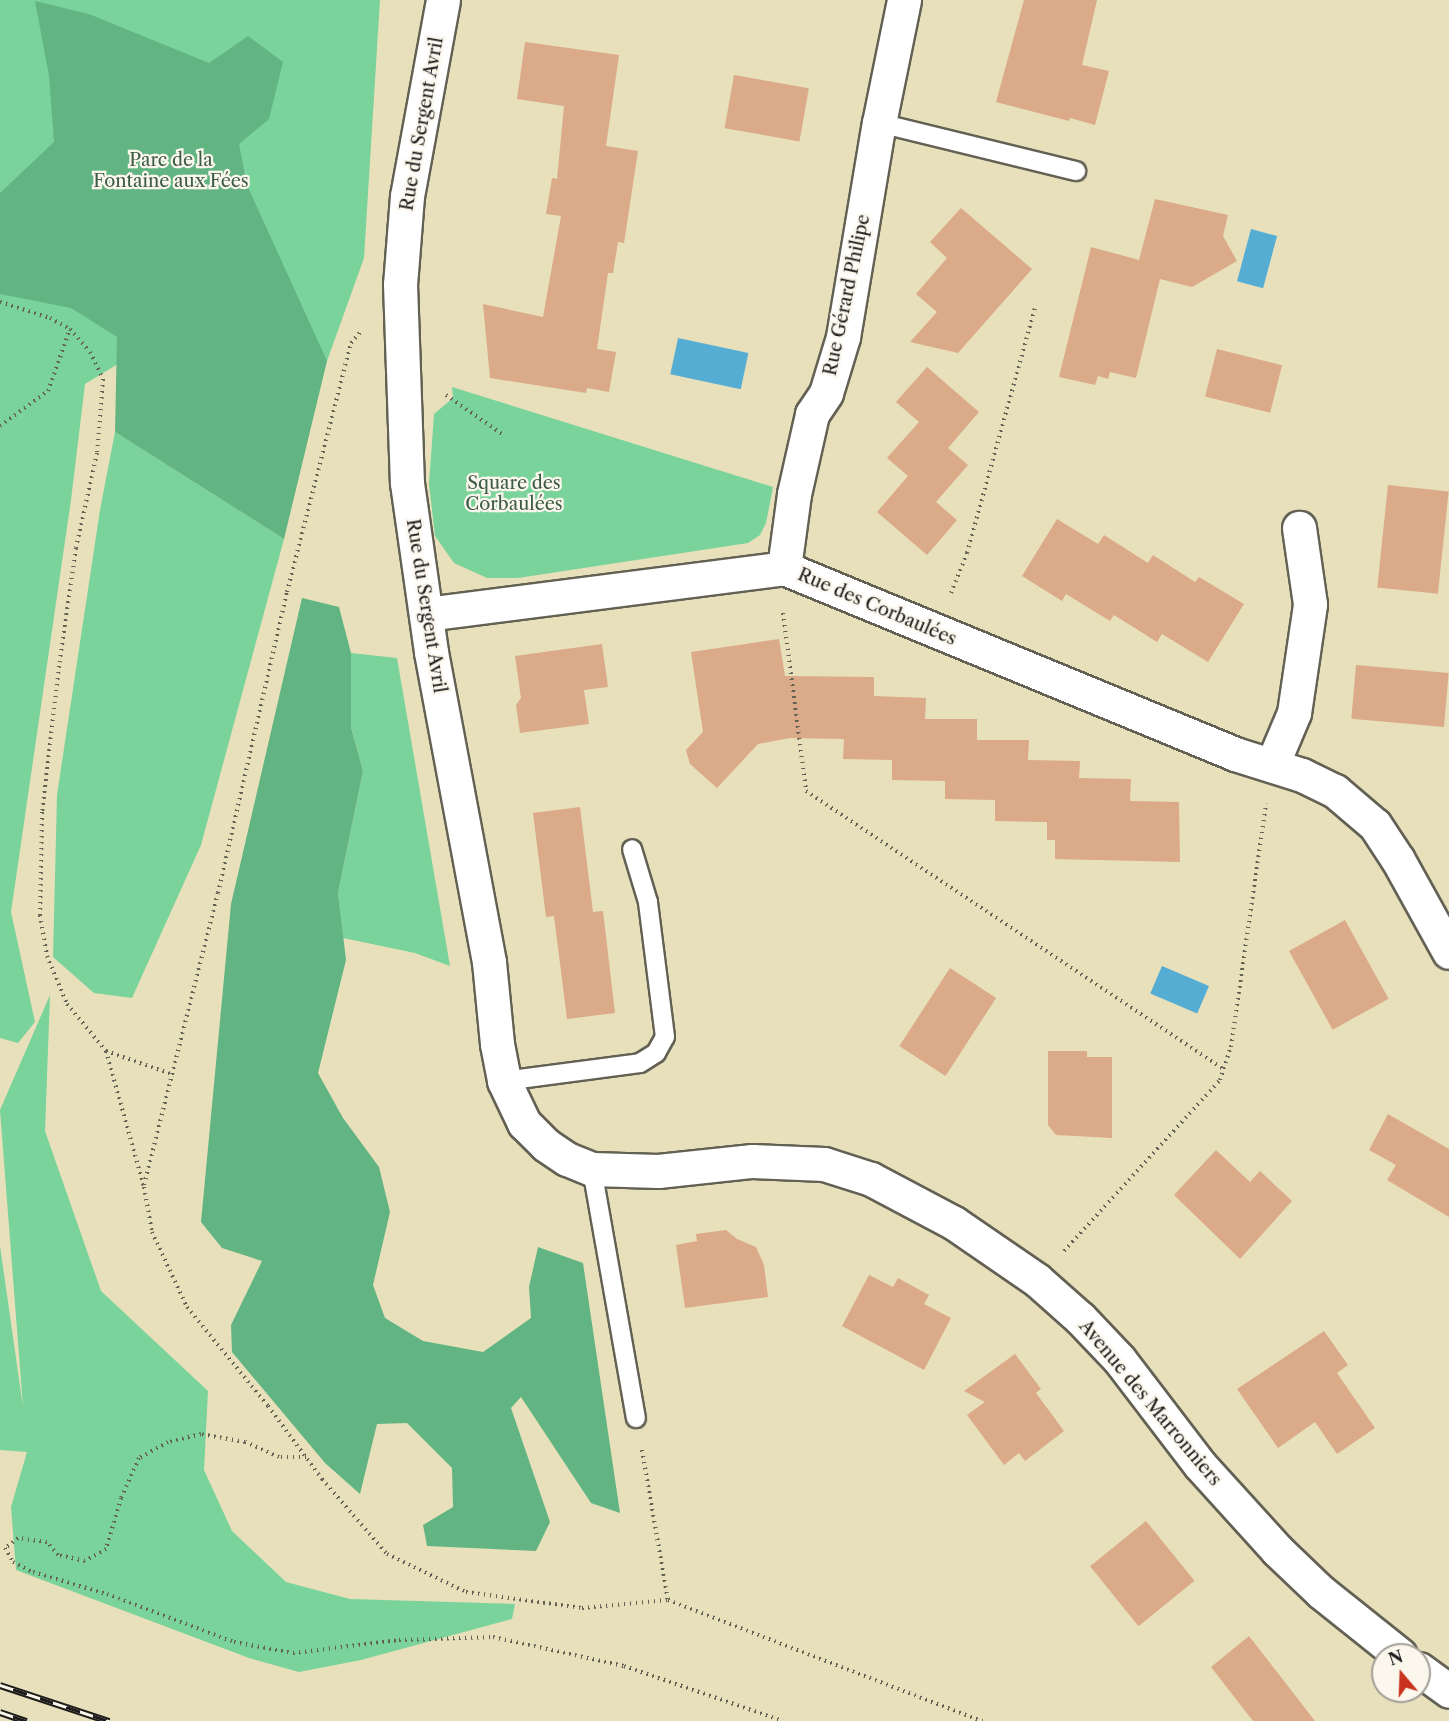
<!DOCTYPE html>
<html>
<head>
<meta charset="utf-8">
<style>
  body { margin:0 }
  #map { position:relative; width:1449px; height:1721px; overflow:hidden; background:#e8e0bb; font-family:"Libre Caslon Text",serif }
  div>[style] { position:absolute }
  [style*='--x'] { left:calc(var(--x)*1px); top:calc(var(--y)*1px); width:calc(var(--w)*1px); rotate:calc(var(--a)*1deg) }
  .green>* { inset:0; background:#79d39a }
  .forest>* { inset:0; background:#62b582 }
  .water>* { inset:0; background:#56add3; transform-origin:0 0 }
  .building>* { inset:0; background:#daaa89; transform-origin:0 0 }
  .path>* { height:4px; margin-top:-2px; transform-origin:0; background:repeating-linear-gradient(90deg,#636154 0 1.5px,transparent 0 6px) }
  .roads { filter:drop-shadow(2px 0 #636154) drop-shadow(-2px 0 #636154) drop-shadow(0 2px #636154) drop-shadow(0 -2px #636154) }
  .lane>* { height:18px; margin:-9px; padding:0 9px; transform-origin:9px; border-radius:9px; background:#fff }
  .street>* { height:33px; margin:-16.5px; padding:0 16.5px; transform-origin:16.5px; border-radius:16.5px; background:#fff }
  .rail>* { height:7px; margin-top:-3.5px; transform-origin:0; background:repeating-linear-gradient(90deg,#fbf7ec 0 14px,#1c1c1c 0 28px); box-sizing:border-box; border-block:2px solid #1c1c1c }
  span { translate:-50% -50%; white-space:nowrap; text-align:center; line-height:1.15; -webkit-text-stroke:4.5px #fbf7ec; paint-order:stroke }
  .street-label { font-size:18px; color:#1c1c1c }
  .park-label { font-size:18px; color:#3d5c48 }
  .north { position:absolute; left:1371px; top:1643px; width:60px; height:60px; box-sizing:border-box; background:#fbf7ec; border:2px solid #a29f99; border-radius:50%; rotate:341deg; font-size:16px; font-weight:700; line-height:24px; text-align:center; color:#1c1c1c }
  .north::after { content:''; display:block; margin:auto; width:21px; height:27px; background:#c8321e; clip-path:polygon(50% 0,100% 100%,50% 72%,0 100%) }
</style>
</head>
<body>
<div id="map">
  <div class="green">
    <i style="clip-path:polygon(0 0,380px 0,364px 258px,327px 361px,226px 335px,144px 348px,85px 384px,71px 500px,11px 912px,35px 1022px,18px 1043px,0 1038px)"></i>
    <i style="clip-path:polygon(452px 387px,773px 487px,766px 523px,760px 535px,748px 543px,518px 578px,487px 578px,454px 563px,435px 536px,429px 484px,434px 414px,453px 398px)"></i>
    <i style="clip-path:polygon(115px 432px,284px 539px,201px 845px,132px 998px,94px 993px,53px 957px,57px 795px,100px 510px)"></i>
    <i style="clip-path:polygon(351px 653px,397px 658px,450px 966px,415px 953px,343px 938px,338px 893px,363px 771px,351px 727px)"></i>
    <i style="clip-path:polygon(50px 995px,45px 1131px,101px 1291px,208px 1391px,204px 1470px,232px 1531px,286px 1582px,350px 1599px,515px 1604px,512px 1619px,361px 1660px,299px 1672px,249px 1658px,16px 1570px,11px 1507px,27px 1452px,0 1450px,0 1198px,0 1246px,23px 1407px,0 1110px)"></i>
  </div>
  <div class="forest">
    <i style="clip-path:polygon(35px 1px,89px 14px,209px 63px,248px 36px,283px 62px,269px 119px,239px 144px,247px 185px,327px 361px,284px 539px,115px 432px,117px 337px,71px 308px,0 294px,0 193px,54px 142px,49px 76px)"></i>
    <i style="clip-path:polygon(302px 598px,339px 607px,351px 653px,351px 727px,363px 771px,338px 893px,346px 960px,318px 1073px,343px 1118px,379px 1167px,390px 1212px,373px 1285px,385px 1318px,423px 1341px,483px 1352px,531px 1318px,529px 1287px,538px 1247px,583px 1263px,620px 1513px,591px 1503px,521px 1397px,511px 1408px,550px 1522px,536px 1551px,427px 1546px,423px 1525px,453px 1507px,452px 1468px,407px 1423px,377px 1424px,360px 1494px,325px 1463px,232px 1352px,231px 1325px,262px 1261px,222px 1248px,201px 1222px,231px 904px)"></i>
  </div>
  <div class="water">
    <i style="left:1251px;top:229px;width:27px;height:54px;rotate:15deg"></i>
    <i style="left:678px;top:338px;width:72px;height:37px;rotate:12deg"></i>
    <i style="left:1162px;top:966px;width:51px;height:30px;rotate:23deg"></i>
  </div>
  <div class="building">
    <i style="clip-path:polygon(1024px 0,1097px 0,1082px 65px,1109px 71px,1095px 125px,1070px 118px,1069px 121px,996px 102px)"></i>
    <i style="clip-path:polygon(525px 42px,619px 55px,606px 146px,638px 151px,624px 243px,618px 242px,613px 273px,608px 273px,597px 349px,616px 352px,609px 392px,587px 388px,586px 393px,490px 378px,483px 304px,543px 317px,561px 216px,546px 214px,552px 178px,557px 179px,564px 106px,517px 99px)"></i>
    <i style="left:734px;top:75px;width:76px;height:54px;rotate:10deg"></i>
    <i style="clip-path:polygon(1155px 199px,1228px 215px,1223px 236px,1237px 261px,1192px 287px,1160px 279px,1136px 378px,1110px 372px,1108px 379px,1098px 376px,1095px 385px,1059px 377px,1091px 247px,1139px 260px)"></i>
    <i style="clip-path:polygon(961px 208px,1032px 269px,958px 353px,910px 342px,937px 312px,916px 294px,947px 258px,930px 242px)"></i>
    <i style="left:1217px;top:349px;width:67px;height:49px;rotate:14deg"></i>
    <i style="clip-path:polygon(927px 367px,979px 412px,948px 448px,968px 465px,936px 502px,957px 520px,927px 555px,877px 512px,908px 476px,887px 458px,919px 422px,896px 402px)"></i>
    <i style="left:1388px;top:485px;width:61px;height:103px;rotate:6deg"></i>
    <i style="clip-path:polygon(1057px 519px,1098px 544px,1104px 535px,1148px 563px,1153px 555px,1195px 582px,1199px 577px,1244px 604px,1208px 662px,1162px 634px,1157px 642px,1114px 615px,1110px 621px,1066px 594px,1062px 601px,1022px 576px)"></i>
    <i style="clip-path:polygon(779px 639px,785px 676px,874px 677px,874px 696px,926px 698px,925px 719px,977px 719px,977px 740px,1029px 740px,1028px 760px,1080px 761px,1079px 778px,1131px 779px,1130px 801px,1179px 802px,1180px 862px,1055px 859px,1055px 840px,1047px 840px,1047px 822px,995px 821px,995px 800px,945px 799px,945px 781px,892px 780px,892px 760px,843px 759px,844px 739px,790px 738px,758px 744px,717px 788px,690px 764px,686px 750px,703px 732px,691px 652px)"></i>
    <i style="clip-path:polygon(602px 644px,608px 687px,584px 690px,589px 724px,520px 733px,516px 705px,521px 698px,515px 656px)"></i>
    <i style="left:1356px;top:665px;width:93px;height:54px;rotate:5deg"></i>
    <i style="clip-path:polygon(580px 807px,593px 912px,603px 911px,615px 1013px,567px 1019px,554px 916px,546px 917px,533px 813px)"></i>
    <i style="left:1345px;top:920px;width:90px;height:64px;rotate:61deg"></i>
    <i style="left:950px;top:968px;width:55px;height:93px;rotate:33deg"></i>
    <i style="clip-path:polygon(1048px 1051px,1087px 1051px,1087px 1057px,1112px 1057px,1112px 1138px,1056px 1135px,1048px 1125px)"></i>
    <i style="clip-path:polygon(1388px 1114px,1449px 1149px,1449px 1217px,1387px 1180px,1396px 1165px,1369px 1150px)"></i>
    <i style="clip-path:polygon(1216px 1150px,1250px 1182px,1260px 1171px,1292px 1201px,1240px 1259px,1174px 1195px)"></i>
    <i style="clip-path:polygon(726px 1230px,737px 1239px,756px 1247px,764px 1265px,768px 1297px,685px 1308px,676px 1245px,697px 1241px,696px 1234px)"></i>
    <i style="clip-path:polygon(869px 1275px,893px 1287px,898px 1278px,929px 1295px,924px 1304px,951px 1318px,924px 1370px,842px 1326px)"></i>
    <i style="clip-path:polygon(1324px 1331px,1348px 1365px,1337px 1373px,1375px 1428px,1337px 1454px,1315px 1422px,1278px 1448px,1237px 1389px)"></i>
    <i style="clip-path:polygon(1015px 1354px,1041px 1389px,1036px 1393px,1064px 1431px,1025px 1461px,1019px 1453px,1004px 1465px,967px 1415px,985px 1402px,964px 1391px)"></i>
    <i style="left:1146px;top:1521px;width:77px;height:72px;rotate:51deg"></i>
    <i style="clip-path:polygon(1249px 1636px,1315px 1721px,1253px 1721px,1211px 1667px)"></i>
  </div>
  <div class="path">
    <i style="--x:0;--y:302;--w:52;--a:17.7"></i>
    <i style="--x:50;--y:318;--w:23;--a:29"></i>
    <i style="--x:70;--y:329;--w:30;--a:49"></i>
    <i style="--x:90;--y:352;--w:30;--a:64"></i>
    <i style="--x:103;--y:379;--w:74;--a:94.6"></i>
    <i style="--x:97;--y:453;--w:97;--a:102.5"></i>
    <i style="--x:76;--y:548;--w:119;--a:98.2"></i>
    <i style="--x:59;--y:666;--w:147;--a:96.6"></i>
    <i style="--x:42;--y:812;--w:103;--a:91.1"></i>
    <i style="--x:40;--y:915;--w:42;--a:80.3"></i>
    <i style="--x:47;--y:956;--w:52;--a:67.4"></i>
    <i style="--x:67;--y:1004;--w:61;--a:50.3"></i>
    <i style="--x:106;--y:1051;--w:141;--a:74.4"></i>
    <i style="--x:144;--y:1187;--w:46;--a:79.9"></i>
    <i style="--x:152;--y:1232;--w:83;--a:65"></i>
    <i style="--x:187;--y:1307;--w:128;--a:50.7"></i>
    <i style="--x:268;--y:1406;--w:91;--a:53.5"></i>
    <i style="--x:322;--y:1479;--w:99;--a:49.1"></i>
    <i style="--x:387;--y:1554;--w:88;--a:25.7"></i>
    <i style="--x:466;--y:1592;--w:117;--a:7.9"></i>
    <i style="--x:582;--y:1608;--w:86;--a:-5.3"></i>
    <i style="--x:668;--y:1600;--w:337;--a:21.1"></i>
    <i style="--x:446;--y:395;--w:68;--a:34.9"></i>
    <i style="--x:0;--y:426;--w:59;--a:-36.1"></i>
    <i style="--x:48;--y:391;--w:66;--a:-70.5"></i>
    <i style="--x:951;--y:593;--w:43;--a:-68.2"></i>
    <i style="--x:967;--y:553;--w:255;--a:-74.5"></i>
    <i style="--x:783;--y:613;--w:179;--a:82.6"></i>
    <i style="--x:806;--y:791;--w:503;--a:33.66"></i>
    <i style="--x:106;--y:1051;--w:72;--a:19.4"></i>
    <i style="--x:144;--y:1185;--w:301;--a:-75.8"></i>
    <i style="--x:218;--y:893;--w:309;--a:-77.1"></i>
    <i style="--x:287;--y:592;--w:257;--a:-75.6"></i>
    <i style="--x:351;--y:343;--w:16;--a:-50"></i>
    <i style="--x:1064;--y:1251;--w:231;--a:-47.6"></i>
    <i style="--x:1220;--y:1080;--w:35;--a:-72"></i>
    <i style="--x:1231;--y:1047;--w:246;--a:-81.8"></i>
    <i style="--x:642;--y:1450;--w:152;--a:80.2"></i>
    <i style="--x:306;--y:1457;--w:27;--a:180"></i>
    <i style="--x:279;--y:1457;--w:37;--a:-156"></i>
    <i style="--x:245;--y:1442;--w:45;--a:-169.7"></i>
    <i style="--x:201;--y:1434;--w:34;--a:166"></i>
    <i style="--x:168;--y:1442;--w:33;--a:151"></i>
    <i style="--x:139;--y:1458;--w:44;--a:114.2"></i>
    <i style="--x:121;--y:1498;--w:53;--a:106.4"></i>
    <i style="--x:106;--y:1549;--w:24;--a:150"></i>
    <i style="--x:85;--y:1561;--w:28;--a:-167"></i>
    <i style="--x:58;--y:1555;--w:17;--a:-130"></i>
    <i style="--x:47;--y:1542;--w:29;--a:-172"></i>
    <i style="--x:18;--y:1538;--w:16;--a:142"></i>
    <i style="--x:5;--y:1548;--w:16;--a:60"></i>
    <i style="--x:13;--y:1562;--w:22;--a:27"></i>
    <i style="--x:33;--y:1572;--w:77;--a:16.6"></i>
    <i style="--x:107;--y:1594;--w:136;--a:20.7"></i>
    <i style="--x:234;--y:1642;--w:60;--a:10.6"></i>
    <i style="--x:293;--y:1653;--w:107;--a:-7"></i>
    <i style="--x:399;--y:1640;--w:94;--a:-1.8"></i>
    <i style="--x:493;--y:1637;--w:134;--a:12.5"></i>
    <i style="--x:624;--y:1666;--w:168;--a:19.1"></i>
  </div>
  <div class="roads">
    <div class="lane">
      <i style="--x:879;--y:123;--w:203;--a:13.7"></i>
      <i style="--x:504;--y:1081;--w:137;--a:-7.5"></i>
      <i style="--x:640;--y:1063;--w:19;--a:-32"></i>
      <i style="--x:656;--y:1053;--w:18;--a:-61"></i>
      <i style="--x:665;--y:1037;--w:136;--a:-97.2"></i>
      <i style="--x:648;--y:902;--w:55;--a:-106.8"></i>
      <i style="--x:592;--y:1169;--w:253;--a:80"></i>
    </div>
    <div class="street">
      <i style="--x:443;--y:0;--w:199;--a:100.4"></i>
      <i style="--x:407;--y:196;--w:88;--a:94.5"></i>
      <i style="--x:400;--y:284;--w:199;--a:88"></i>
      <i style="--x:407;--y:483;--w:171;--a:81.9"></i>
      <i style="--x:431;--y:652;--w:315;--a:79.4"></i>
      <i style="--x:489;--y:962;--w:82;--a:84.4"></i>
      <i style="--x:497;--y:1044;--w:38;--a:79"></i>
      <i style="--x:504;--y:1081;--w:47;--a:64.5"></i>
      <i style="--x:524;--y:1123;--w:31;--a:45"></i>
      <i style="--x:546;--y:1145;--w:25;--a:34"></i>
      <i style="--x:567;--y:1159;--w:27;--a:22"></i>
      <i style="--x:592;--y:1169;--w:66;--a:1.7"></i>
      <i style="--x:658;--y:1171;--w:95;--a:-6.1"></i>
      <i style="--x:752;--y:1161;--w:72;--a:2.4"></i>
      <i style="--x:824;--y:1164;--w:49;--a:17.7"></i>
      <i style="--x:871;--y:1179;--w:94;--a:27.9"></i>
      <i style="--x:954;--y:1223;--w:101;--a:34.5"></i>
      <i style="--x:1037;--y:1280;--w:57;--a:41.5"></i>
      <i style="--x:1080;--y:1318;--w:57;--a:46.4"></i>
      <i style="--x:1119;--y:1359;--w:133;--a:52.6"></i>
      <i style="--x:1200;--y:1465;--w:115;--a:47.8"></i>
      <i style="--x:1277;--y:1550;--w:61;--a:43.7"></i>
      <i style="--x:1321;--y:1592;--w:101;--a:38.6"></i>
      <i style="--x:784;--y:568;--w:75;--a:-82.3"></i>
      <i style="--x:794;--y:494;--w:82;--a:-77.3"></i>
      <i style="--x:812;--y:414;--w:25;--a:-56"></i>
      <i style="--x:826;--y:393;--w:59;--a:-73.1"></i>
      <i style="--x:843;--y:337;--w:217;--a:-80.5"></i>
      <i style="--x:879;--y:123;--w:126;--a:-78.5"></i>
      <i style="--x:426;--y:614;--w:361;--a:-7.3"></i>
      <i style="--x:784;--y:568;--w:488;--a:22.4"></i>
      <i style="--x:1235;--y:754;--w:70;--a:17.4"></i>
      <i style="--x:1302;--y:775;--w:37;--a:26"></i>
      <i style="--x:1335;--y:791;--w:52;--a:40.4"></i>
      <i style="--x:1375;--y:825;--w:42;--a:56.7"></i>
      <i style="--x:1398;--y:860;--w:105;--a:61"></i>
      <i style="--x:1272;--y:765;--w:56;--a:-67.1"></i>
      <i style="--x:1294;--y:713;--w:110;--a:-81.6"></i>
      <i style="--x:1310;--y:604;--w:77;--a:-98.2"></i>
      <i style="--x:1419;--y:1669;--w:37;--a:36"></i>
    </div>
  </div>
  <div class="rail">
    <i style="--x:0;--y:1685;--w:115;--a:18.3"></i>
    <i style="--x:0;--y:1712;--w:28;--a:19"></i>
  </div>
  <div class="street-label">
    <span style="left:422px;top:124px;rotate:-80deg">Rue du Sergent Avril</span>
    <span style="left:847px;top:295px;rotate:-78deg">Rue Gérard Philipe</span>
    <span style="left:426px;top:606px;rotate:81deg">Rue du Sergent Avril</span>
    <span style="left:877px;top:607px;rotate:23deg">Rue des Corbaulées</span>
    <span style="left:1150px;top:1403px;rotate:50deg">Avenue des Marronniers</span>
  </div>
  <div class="park-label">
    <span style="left:171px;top:171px">Parc de la<br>Fontaine aux Fées</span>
    <span style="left:514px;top:494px">Square des<br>Corbaulées</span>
  </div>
  <div class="north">N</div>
</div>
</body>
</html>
